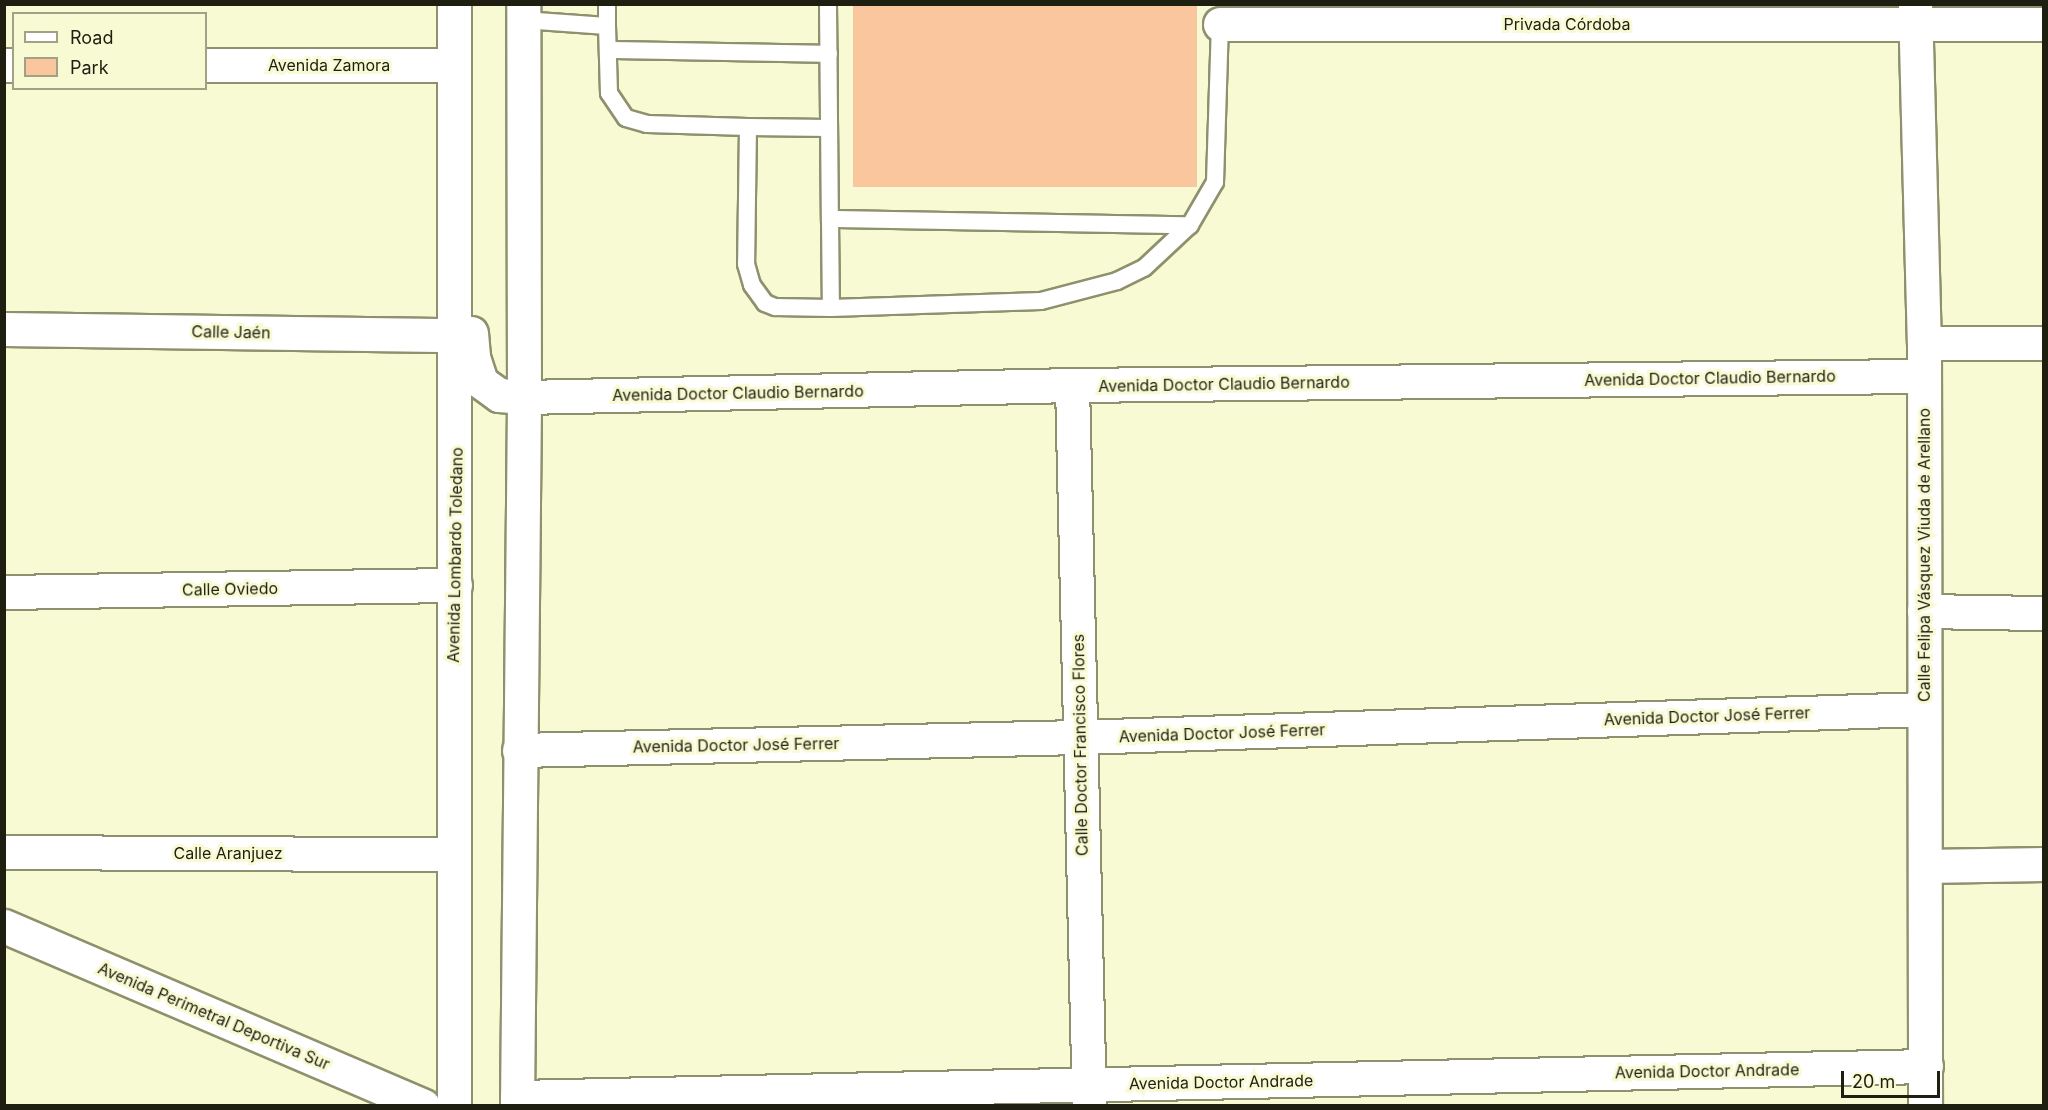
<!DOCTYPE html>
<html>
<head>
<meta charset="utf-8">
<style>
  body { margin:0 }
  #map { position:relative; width:2048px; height:1110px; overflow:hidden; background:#f8fad3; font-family:Inter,sans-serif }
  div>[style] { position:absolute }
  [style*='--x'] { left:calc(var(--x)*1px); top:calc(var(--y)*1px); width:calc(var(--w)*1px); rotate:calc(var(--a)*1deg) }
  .green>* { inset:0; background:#f9c69d; transform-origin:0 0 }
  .roads { filter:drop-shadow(2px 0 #8f906d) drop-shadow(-2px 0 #8f906d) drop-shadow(0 2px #8f906d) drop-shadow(0 -2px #8f906d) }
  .service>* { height:16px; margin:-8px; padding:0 8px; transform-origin:8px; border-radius:8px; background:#fff }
  .minor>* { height:33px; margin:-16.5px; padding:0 16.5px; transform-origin:16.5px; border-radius:16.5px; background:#fff }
  .secondary>* { height:33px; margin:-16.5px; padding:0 16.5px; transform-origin:16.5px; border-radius:16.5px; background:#fff }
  span { translate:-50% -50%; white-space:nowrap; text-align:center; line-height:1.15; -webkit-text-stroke:6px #f8fad3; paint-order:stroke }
  .street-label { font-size:16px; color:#1f1f11 }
  .frame { position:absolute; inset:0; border:6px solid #1f1f11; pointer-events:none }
  .legend { position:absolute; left:12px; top:12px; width:195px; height:78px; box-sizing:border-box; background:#f8fad3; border:2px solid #a1a285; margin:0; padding:8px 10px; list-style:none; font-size:18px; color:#1f1f11 }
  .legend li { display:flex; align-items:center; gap:12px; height:30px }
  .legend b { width:30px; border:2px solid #a1a285 }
  .scale { position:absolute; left:1841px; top:1071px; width:99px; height:27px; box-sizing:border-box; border:3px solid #1f1f11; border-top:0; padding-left:8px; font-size:18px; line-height:21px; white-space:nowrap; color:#1f1f11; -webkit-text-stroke:4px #f8fad3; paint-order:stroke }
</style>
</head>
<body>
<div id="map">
  <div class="green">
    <i style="left:853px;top:5px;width:344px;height:182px"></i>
  </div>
  <div class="roads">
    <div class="service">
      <i style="--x:607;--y:4;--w:22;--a:90"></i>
      <i style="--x:828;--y:4;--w:215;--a:89.5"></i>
      <i style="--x:830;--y:219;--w:360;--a:1"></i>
      <i style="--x:523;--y:20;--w:84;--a:4.1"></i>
      <i style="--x:607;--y:26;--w:67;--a:88.3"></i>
      <i style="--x:609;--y:93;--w:30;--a:56"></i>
      <i style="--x:626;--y:118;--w:22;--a:16"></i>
      <i style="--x:647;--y:124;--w:101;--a:1.7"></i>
      <i style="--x:748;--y:127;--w:137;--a:90.8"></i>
      <i style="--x:746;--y:264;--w:22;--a:74"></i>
      <i style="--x:752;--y:285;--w:22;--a:54"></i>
      <i style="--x:765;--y:303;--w:11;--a:22"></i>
      <i style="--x:775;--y:307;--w:56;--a:1"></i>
      <i style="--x:831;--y:308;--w:210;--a:-1.9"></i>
      <i style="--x:1041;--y:301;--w:79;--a:-14.7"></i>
      <i style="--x:1117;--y:281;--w:30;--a:-26"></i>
      <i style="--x:1144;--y:268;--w:63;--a:-43.1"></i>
      <i style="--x:1190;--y:225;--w:50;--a:-59.8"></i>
      <i style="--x:1215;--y:182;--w:158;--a:-88.2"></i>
      <i style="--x:608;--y:50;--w:221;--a:1"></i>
      <i style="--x:748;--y:127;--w:81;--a:0.7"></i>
      <i style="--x:830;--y:219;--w:89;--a:89.4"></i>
    </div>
    <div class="minor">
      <i style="--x:1915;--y:4;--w:339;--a:88.5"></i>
      <i style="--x:1924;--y:343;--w:763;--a:89.92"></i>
      <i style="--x:1220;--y:24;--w:824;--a:0"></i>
      <i style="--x:4;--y:65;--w:10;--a:0"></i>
      <i style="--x:206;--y:65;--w:247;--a:0"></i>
      <i style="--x:4;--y:329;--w:453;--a:0.8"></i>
      <i style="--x:1924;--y:343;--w:120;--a:0"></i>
      <i style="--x:1072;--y:385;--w:721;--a:88.65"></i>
      <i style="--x:524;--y:397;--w:548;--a:-1.25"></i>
      <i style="--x:1072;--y:385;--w:852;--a:-0.61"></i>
      <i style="--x:4;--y:592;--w:451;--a:-0.9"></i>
      <i style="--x:1924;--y:611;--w:120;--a:1"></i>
      <i style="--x:519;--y:750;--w:560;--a:-1.33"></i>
      <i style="--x:1079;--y:737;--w:845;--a:-1.9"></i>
      <i style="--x:4;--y:852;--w:448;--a:0.3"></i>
      <i style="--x:1925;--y:866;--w:119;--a:-1"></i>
      <i style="--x:4;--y:926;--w:456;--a:23.2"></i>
      <i style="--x:517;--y:1097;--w:1409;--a:-1.26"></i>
    </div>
    <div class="secondary">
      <i style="--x:471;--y:333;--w:24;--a:85"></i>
      <i style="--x:473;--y:357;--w:26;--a:72"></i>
      <i style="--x:481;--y:382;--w:22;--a:36"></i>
      <i style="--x:499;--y:395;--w:25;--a:5"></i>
      <i style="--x:454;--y:1106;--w:1102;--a:-90"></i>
      <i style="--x:517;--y:1106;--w:709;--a:-89.43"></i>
      <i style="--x:524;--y:397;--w:393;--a:-90.1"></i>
    </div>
  </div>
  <div class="street-label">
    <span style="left:1567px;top:24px">Privada Córdoba</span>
    <span style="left:329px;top:65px">Avenida Zamora</span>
    <span style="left:231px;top:332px;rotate:1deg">Calle Jaén</span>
    <span style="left:1710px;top:378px;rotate:-1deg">Avenida Doctor Claudio Bernardo</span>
    <span style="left:1224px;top:384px;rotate:-1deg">Avenida Doctor Claudio Bernardo</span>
    <span style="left:738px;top:393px;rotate:-1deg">Avenida Doctor Claudio Bernardo</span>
    <span style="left:455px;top:555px;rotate:-89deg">Avenida Lombardo Toledano</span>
    <span style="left:1924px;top:555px;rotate:-90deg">Calle Felipa Vásquez Viuda de Arellano</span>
    <span style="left:230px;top:589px;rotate:-1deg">Calle Oviedo</span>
    <span style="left:1707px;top:716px;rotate:-2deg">Avenida Doctor José Ferrer</span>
    <span style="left:1222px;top:733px;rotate:-2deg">Avenida Doctor José Ferrer</span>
    <span style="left:736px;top:745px;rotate:-1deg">Avenida Doctor José Ferrer</span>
    <span style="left:1080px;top:745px;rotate:-91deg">Calle Doctor Francisco Flores</span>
    <span style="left:228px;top:853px">Calle Aranjuez</span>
    <span style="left:214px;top:1016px;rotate:23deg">Avenida Perimetral Deportiva Sur</span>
    <span style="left:1707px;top:1071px;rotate:-1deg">Avenida Doctor Andrade</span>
    <span style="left:1221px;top:1082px;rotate:-1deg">Avenida Doctor Andrade</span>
  </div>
  <div class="frame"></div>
  <ul class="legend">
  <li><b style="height:8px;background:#fff"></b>Road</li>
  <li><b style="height:16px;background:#f9c69d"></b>Park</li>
  </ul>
  <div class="scale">20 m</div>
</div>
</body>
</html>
